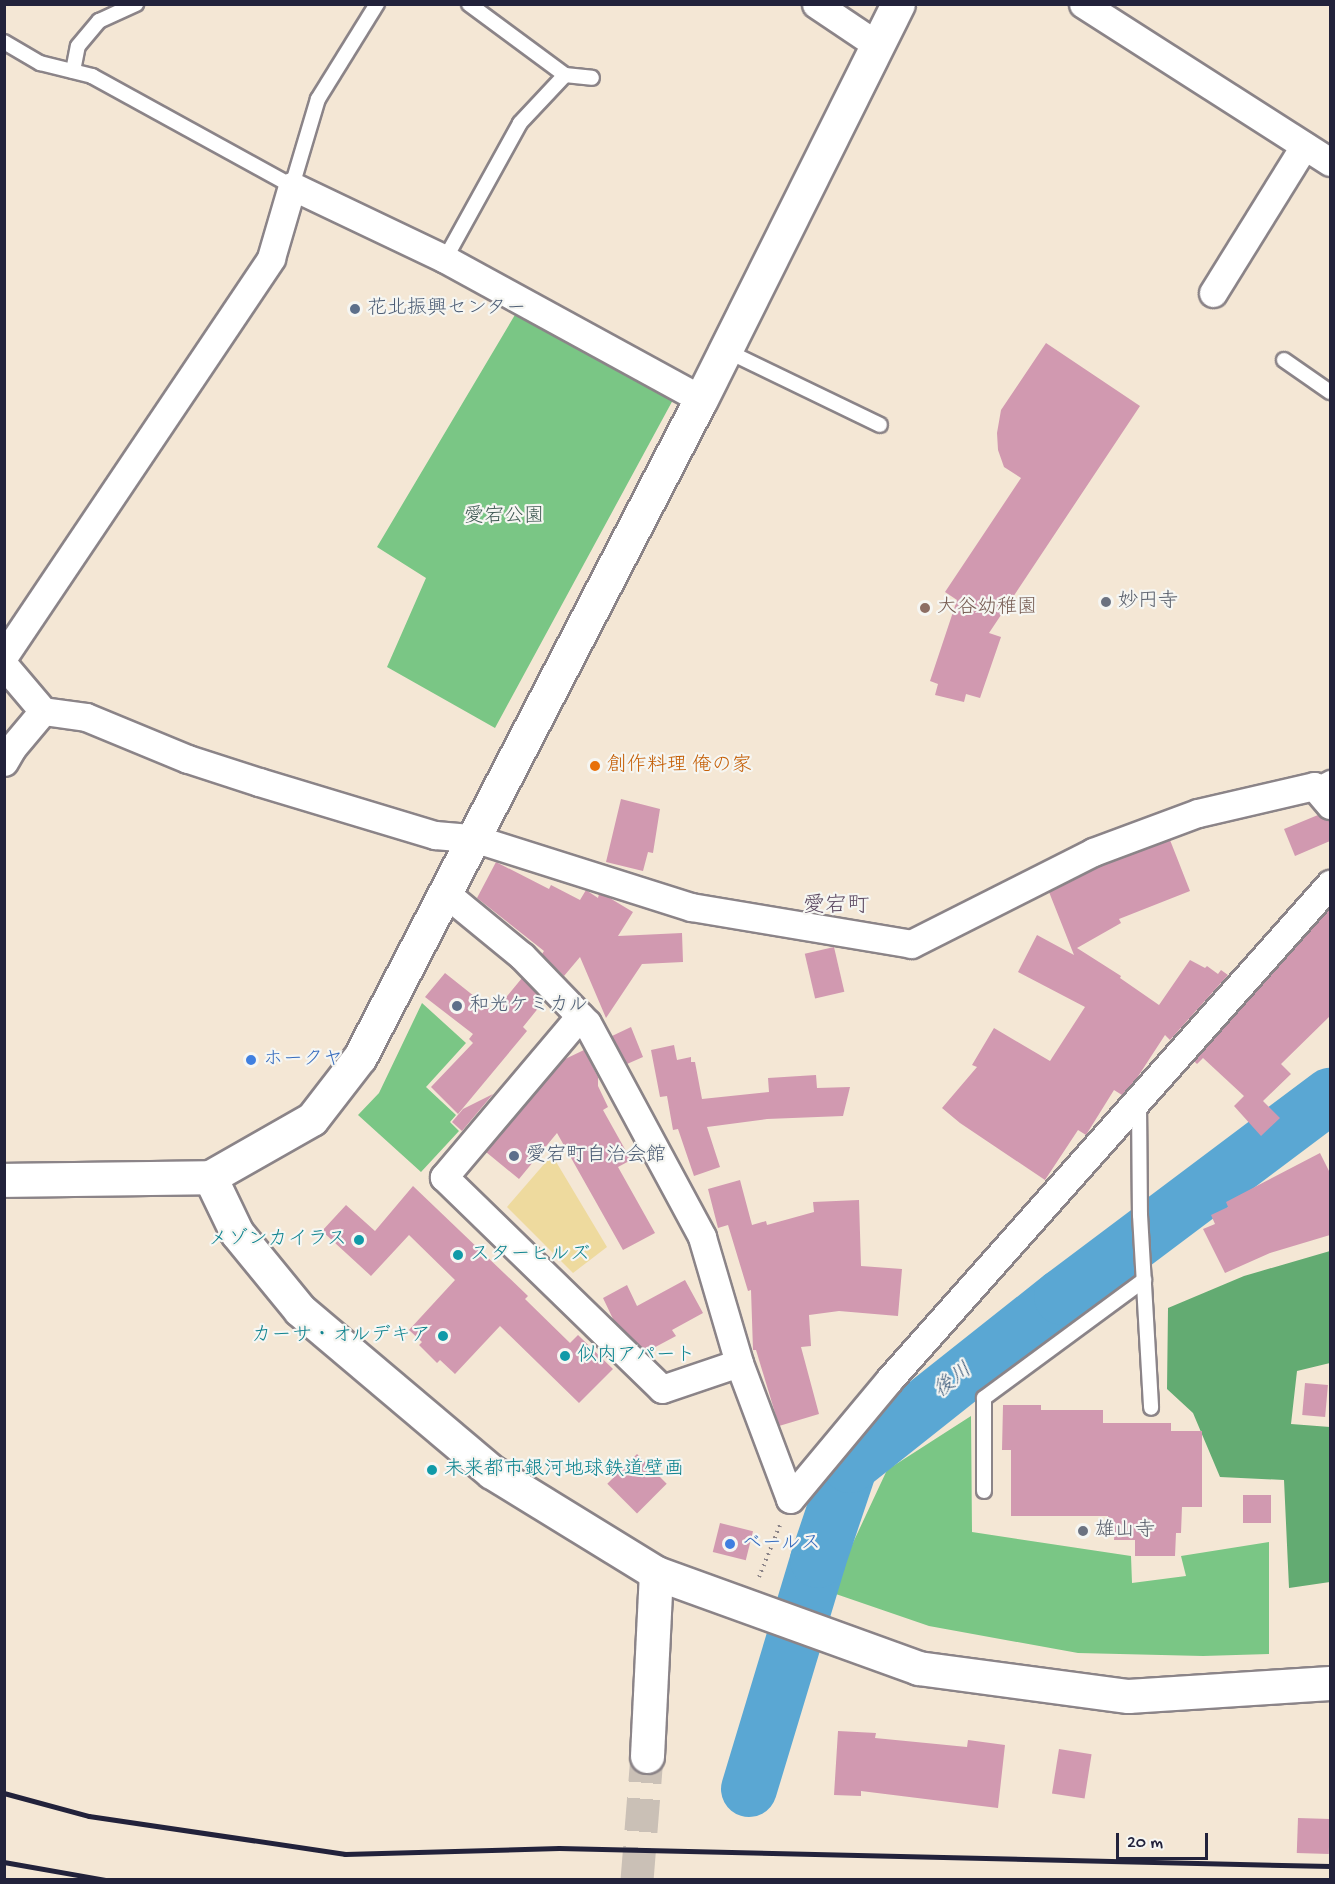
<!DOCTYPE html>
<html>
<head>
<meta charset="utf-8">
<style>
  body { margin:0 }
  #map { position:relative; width:1335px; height:1884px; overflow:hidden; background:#f4e7d5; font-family:"Gochi Hand","Klee One",sans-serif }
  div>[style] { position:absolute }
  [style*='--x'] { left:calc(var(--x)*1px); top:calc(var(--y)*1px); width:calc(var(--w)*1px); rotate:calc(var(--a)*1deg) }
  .green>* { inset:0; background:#7ac685 }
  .forest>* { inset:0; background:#63ab72 }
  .sand>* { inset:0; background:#eeda9e }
  .river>* { height:56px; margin:-28px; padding:0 28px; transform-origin:28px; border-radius:28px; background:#5aa7d3 }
  .building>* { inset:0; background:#d199b0; transform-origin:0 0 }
  .tertiary-tunnel>* { height:33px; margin-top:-16.5px; transform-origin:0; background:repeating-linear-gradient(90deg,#cac0b6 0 33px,transparent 0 49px) }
  .path>* { height:4px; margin-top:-2px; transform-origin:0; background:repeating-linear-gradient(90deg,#8b8488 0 1.5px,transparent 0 6px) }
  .roads { filter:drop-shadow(2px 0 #8b8488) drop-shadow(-2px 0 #8b8488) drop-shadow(0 2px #8b8488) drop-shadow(0 -2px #8b8488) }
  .service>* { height:14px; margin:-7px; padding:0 7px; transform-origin:7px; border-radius:7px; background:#fff }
  .minor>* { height:27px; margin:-13.5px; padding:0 13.5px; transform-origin:13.5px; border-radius:13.5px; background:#fff }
  .tertiary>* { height:33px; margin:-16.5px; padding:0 16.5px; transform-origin:16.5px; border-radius:16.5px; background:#fff }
  .rail>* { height:4.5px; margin:-2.25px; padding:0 2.25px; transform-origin:2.25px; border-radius:2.25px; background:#22223b }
  .dots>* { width:16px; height:16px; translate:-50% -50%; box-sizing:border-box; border:3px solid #f6f6f2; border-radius:50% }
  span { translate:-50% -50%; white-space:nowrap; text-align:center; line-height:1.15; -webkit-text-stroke:4.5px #f6f6f2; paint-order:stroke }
  .service-label { font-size:20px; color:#4e5e75 }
  .left { translate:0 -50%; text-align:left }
  .park-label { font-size:20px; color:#415b55 }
  .worship-label { font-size:20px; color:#5b616d }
  .education-label { font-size:20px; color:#785e54 }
  .food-label { font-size:20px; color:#c56008 }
  .shop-label { font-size:20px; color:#366cbe }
  .culture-label { font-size:20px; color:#0d838f }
  .right { translate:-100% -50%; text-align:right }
  .water-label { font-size:21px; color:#385778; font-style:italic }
  .quarter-label { font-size:22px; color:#5f4c64 }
  .frame { position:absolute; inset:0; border:6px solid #22223b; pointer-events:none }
  .scale { position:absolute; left:1116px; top:1833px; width:92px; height:27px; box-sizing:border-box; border:3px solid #22223b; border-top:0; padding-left:8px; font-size:18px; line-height:21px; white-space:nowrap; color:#22223b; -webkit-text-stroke:4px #f6f6f2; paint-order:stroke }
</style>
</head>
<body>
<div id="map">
  <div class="green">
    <i style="clip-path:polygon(519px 308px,674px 398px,495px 728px,387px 667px,426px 578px,377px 547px)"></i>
    <i style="clip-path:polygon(422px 1003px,466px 1043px,426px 1087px,456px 1115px,450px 1122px,459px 1131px,421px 1172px,358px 1115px,379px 1093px)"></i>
    <i style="clip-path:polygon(971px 1416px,972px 1532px,1131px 1556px,1132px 1583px,1186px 1576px,1181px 1556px,1269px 1542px,1269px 1654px,1203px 1656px,1078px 1653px,929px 1626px,830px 1592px,887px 1470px)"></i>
  </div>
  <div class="forest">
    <i style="clip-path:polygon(1330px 1251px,1330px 1363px,1297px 1371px,1291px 1424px,1330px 1427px,1330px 1582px,1289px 1588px,1284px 1480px,1220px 1477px,1193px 1413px,1167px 1389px,1168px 1308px,1244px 1276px)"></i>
  </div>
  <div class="sand">
    <i style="clip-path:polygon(552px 1155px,607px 1247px,573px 1273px,507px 1207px)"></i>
  </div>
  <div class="river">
    <i style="--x:749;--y:1789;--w:239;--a:-73.2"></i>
    <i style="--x:818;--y:1560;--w:100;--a:-71.4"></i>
    <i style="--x:850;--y:1465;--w:270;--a:-38.4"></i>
    <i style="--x:1062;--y:1297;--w:335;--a:-36.9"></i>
  </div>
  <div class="building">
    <i style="clip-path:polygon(1046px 343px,1140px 406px,989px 633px,1001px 637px,980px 698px,966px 694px,964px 702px,935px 695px,938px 684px,930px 681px,957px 600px,945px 592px,1021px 478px,1004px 467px,998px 450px,997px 433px,1001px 410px)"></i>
    <i style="clip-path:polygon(621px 799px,660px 809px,653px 853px,648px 852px,643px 871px,606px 862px)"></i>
    <i style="clip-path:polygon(1318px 815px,1330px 820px,1330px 841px,1295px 856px,1284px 829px)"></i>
    <i style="clip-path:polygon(1170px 840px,1190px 891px,1119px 919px,1121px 923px,1077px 948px,1121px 976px,1120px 978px,1159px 1005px,1190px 960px,1205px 968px,1207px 966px,1218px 974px,1221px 970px,1228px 975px,1170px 1040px,1165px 1035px,1137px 1078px,1122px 1095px,1114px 1090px,1086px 1135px,1078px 1130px,1045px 1180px,960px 1123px,942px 1108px,977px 1067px,972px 1065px,994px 1028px,1050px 1061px,1085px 1007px,1018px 972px,1037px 935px,1074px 955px,1049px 892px,1099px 866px)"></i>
    <i style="clip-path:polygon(496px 862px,549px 889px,551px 885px,580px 900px,586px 890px,598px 898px,599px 894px,608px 897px,633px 912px,618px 936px,682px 933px,683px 962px,642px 964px,606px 1018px,580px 957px,564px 976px,542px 954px,544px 951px,477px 898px)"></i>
    <i style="clip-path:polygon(1330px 907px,1330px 1016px,1281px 1064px,1291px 1074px,1263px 1101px,1280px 1118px,1261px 1136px,1234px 1106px,1244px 1096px,1203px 1058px,1197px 1064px,1194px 1061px)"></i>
    <i style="left:834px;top:947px;width:46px;height:30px;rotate:77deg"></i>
    <i style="clip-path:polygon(445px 973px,494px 1012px,522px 978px,544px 1001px,523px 1027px,527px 1031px,458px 1114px,431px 1087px,473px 1043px,469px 1039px,473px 1034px,425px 997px)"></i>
    <i style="clip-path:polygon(631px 1027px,643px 1057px,627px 1064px,612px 1036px)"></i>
    <i style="clip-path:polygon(674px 1045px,677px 1060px,691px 1057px,691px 1062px,695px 1062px,702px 1099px,769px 1092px,768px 1078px,816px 1075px,817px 1088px,850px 1087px,843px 1116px,767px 1119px,707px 1127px,720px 1167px,694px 1176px,678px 1129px,673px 1130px,667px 1096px,660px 1097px,651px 1050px)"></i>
    <i style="clip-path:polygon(584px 1050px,598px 1077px,598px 1086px,608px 1107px,603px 1110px,631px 1160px,618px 1167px,655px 1233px,623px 1250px,557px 1133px,519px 1179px,486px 1152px,563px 1060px)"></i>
    <i style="clip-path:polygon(493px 1094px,462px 1131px,452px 1122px,463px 1109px)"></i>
    <i style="clip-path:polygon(1320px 1153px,1330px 1173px,1330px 1235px,1270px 1253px,1225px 1273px,1203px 1229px,1215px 1224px,1211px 1215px,1228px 1207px,1226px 1202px)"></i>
    <i style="clip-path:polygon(740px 1180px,752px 1225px,766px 1221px,767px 1225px,814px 1212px,813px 1202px,859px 1200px,861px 1266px,902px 1269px,898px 1316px,839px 1311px,809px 1315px,811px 1346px,801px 1347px,819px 1414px,779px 1426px,756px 1350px,753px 1350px,751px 1290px,748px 1291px,728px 1225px,718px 1228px,708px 1189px)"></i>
    <i style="clip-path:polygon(413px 1186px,528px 1296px,525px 1299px,570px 1343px,578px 1335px,613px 1369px,579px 1403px,500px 1326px,455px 1374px,440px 1360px,437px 1363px,419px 1345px,422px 1342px,409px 1330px,455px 1280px,409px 1235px,371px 1276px,322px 1231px,346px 1205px,375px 1231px)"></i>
    <i style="clip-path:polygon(685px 1280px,703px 1313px,672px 1330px,676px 1336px,646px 1352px,614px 1321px,603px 1298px,627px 1285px,637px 1306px)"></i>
    <i style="left:1305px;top:1383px;width:23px;height:32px;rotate:5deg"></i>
    <i style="clip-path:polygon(1003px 1405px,1041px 1405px,1041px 1410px,1103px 1410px,1103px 1423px,1171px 1423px,1171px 1431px,1202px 1431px,1202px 1507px,1182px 1507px,1181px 1533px,1176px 1533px,1175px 1556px,1135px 1556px,1135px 1540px,1114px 1540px,1115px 1528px,1108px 1528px,1108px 1516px,1011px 1516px,1011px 1450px,1002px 1450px)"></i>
    <i style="left:637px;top:1454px;width:42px;height:42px;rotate:45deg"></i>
    <i style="left:1243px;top:1495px;width:28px;height:28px"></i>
    <i style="left:720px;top:1523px;width:34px;height:30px;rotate:14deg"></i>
    <i style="clip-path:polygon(838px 1731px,876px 1733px,875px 1738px,967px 1747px,968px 1740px,1005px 1745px,998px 1808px,861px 1791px,861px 1796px,834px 1795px)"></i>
    <i style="left:1059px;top:1749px;width:33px;height:45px;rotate:9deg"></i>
    <i style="left:1298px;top:1818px;width:32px;height:35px;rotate:2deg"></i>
  </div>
  <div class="tertiary-tunnel">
    <i style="--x:637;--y:1880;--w:124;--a:-85.4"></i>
  </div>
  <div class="path">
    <i style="--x:759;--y:1577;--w:56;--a:-68"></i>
  </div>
  <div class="roads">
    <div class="service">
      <i style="--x:469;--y:4;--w:119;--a:36.5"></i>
      <i style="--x:4;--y:42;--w:42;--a:30.3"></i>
      <i style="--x:40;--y:63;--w:54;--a:14"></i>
      <i style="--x:92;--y:76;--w:228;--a:28.8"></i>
      <i style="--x:292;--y:186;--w:91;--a:-73.4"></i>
      <i style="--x:318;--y:99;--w:112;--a:-58.2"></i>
      <i style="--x:73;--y:71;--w:25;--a:-79"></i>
      <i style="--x:78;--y:46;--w:33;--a:-50"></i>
      <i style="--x:99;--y:21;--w:41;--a:-24.7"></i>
      <i style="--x:445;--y:259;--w:155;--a:-61.1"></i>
      <i style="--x:520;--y:123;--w:66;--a:-46.8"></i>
      <i style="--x:565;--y:75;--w:27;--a:6"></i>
      <i style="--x:725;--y:350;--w:172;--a:25.8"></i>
      <i style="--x:1284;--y:360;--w:56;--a:34.8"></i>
      <i style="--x:1314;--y:786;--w:18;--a:-27"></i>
      <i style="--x:1139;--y:1103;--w:112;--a:89.5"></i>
      <i style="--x:1140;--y:1215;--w:193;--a:86.7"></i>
      <i style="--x:984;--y:1491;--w:93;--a:-90"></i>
      <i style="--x:984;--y:1398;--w:199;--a:-36.4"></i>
    </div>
    <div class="minor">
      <i style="--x:816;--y:4;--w:73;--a:33.9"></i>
      <i style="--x:1083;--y:4;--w:293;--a:32.6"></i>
      <i style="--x:1213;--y:293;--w:173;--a:-58.2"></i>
      <i style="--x:4;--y:656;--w:479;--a:-56.1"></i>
      <i style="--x:271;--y:258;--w:75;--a:-73.7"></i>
      <i style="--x:292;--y:186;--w:170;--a:25.5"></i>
      <i style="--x:445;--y:259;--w:292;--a:28.7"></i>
      <i style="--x:4;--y:665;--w:60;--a:49.7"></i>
      <i style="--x:43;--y:711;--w:43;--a:7.9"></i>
      <i style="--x:86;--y:717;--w:110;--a:22.4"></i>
      <i style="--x:188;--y:759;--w:75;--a:17.9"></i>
      <i style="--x:259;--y:782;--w:184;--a:16.8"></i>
      <i style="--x:435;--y:835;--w:38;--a:5"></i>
      <i style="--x:473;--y:838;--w:229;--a:17.6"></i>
      <i style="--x:691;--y:907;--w:223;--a:9.5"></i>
      <i style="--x:911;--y:944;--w:204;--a:-26.8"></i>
      <i style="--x:1093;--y:852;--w:112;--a:-20.4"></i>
      <i style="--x:1198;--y:813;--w:119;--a:-13.1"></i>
      <i style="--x:1314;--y:786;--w:25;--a:50"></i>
      <i style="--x:4;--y:762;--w:16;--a:-60"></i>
      <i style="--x:12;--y:748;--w:48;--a:-50"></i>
      <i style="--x:444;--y:892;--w:101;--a:39.4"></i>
      <i style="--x:522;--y:956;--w:93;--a:45.9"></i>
      <i style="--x:587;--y:1023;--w:243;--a:61.7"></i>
      <i style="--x:702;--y:1237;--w:131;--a:73.6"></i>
      <i style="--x:739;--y:1363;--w:145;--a:69.4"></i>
      <i style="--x:790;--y:1499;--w:155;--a:-50.2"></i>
      <i style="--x:889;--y:1380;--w:664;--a:-48.36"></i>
      <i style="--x:580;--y:1016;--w:211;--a:130.2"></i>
      <i style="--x:444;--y:1177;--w:304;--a:44.2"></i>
      <i style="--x:662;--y:1389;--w:81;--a:-18.7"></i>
    </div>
    <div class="tertiary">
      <i style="--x:210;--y:1177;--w:62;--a:64.3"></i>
      <i style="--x:237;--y:1233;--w:99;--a:50.7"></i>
      <i style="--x:300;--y:1310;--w:251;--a:40.2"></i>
      <i style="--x:492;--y:1472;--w:193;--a:31.6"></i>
      <i style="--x:656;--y:1573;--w:279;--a:19.9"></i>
      <i style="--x:918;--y:1668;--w:212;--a:7.6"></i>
      <i style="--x:1128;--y:1696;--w:202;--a:-3.7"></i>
      <i style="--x:4;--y:1180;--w:206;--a:-0.8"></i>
      <i style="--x:210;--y:1177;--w:117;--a:-29.6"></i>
      <i style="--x:312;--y:1119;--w:78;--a:-52.3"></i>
      <i style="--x:360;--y:1057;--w:741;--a:-62.61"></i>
      <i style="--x:701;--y:399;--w:441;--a:-63.5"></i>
      <i style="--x:647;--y:1756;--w:183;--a:-87.2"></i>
    </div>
  </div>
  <div class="rail">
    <i style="--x:4;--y:1793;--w:88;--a:15.1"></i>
    <i style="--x:89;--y:1816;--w:259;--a:8.4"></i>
    <i style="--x:345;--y:1854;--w:214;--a:-1.6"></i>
    <i style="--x:559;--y:1848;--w:771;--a:1.34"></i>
    <i style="--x:4;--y:1862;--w:104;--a:10"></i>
  </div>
  <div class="dots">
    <i style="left:355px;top:309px;background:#5c6f8a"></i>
    <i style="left:1106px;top:602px;background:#6b7280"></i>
    <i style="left:925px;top:608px;background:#8d6e63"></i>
    <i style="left:595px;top:766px;background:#e8710a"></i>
    <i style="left:457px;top:1006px;background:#5c6f8a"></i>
    <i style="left:251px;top:1060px;background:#3f7fe0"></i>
    <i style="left:514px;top:1156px;background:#5c6f8a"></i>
    <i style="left:359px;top:1240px;background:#0f9aa8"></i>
    <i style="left:458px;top:1255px;background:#0f9aa8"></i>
    <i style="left:443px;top:1336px;background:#0f9aa8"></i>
    <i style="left:565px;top:1356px;background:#0f9aa8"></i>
    <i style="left:432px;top:1470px;background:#0f9aa8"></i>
    <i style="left:1083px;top:1531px;background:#6b7280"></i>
    <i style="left:730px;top:1544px;background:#3f7fe0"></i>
  </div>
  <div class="service-label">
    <span class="left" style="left:367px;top:309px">花北振興センター</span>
    <span class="left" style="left:469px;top:1006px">和光ケミカル</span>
    <span class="left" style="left:526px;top:1156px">愛宕町自治会館</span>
  </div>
  <div class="park-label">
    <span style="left:504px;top:517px">愛宕公園</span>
  </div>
  <div class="worship-label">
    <span class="left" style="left:1118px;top:602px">妙円寺</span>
    <span class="left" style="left:1095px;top:1531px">雄山寺</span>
  </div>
  <div class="education-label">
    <span class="left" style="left:937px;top:608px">大谷幼稚園</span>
  </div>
  <div class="food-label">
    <span class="left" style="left:607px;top:766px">創作料理 俺の家</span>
  </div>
  <div class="shop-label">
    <span class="left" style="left:263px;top:1060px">ホークヤ</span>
    <span class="left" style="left:742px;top:1544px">ベールス</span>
  </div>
  <div class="culture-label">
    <span class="right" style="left:347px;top:1240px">メゾンカイラス</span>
    <span class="left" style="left:470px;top:1255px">スターヒルズ</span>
    <span class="right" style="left:431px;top:1336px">カーサ・オルデキア</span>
    <span class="left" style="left:577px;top:1356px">似内アパート</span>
    <span class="left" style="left:444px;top:1470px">未来都市銀河地球鉄道壁画</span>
  </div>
  <div class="water-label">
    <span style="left:954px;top:1382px;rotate:-38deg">後川</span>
  </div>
  <div class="quarter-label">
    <span style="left:836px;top:908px">愛宕町</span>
  </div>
  <div class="frame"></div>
  <div class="scale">20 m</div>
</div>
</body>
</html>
